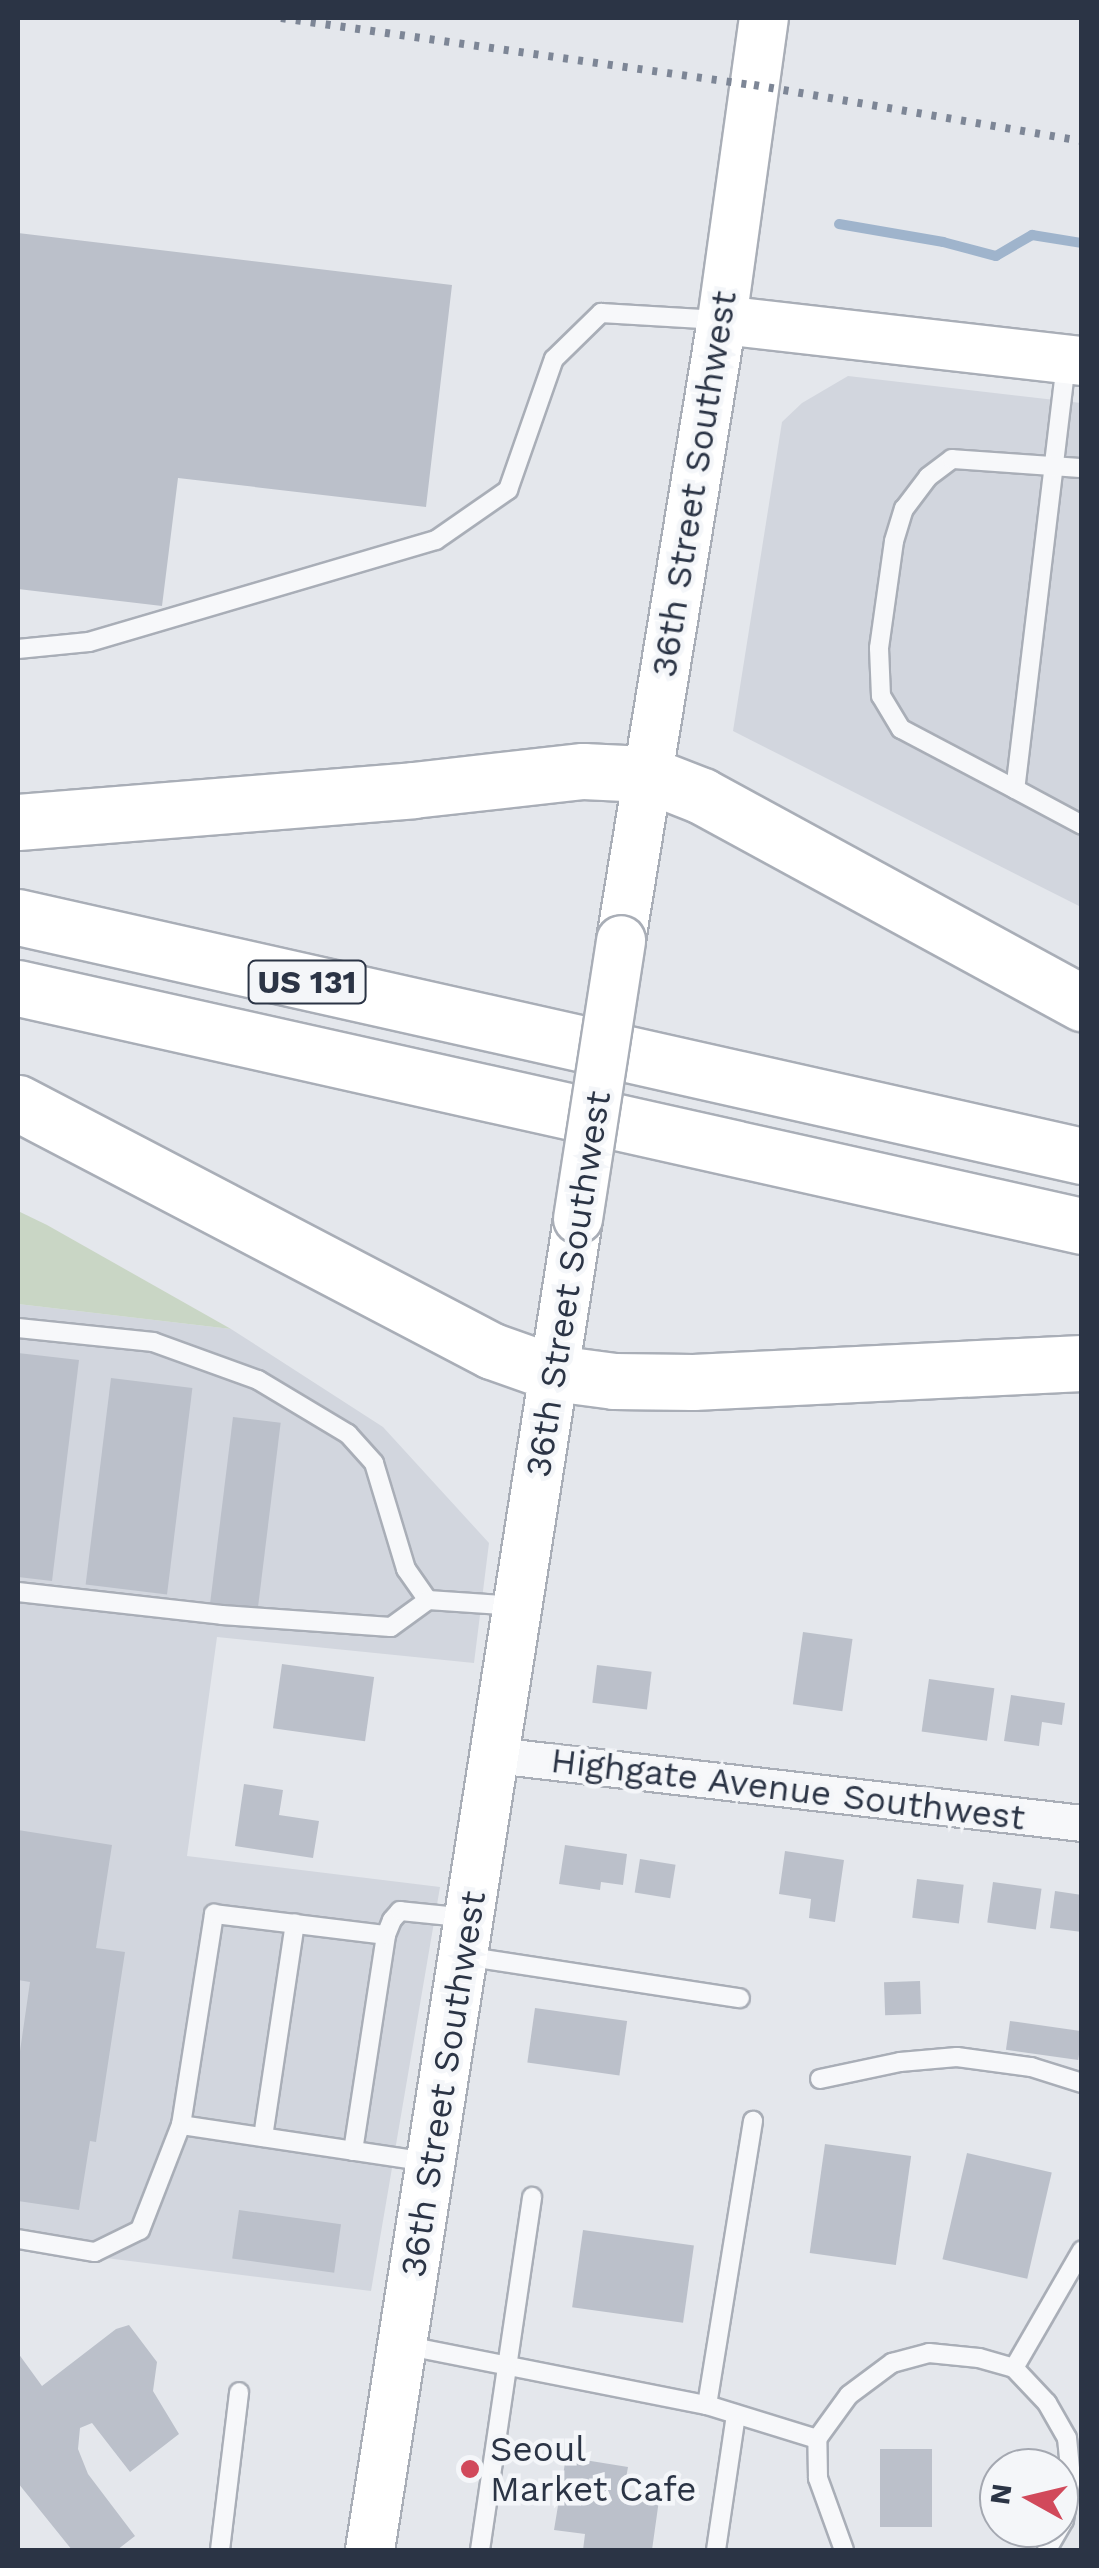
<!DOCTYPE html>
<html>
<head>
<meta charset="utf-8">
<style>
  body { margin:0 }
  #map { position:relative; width:1099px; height:2568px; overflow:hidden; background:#e4e7ec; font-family:"Work Sans",sans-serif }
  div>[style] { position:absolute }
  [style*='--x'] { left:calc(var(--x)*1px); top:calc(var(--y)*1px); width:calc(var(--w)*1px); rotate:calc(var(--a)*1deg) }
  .built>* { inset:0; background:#d2d6de }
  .green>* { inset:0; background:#c9d6c5 }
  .stream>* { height:10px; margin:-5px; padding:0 5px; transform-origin:5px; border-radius:5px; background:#9fb4cc }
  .building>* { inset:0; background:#bbc0ca; transform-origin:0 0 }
  .roads { filter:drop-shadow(2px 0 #a9aeb7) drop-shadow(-2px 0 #a9aeb7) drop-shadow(0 2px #a9aeb7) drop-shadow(0 -2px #a9aeb7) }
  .lane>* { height:18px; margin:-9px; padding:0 9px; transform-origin:9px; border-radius:9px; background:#f7f8fa }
  .street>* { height:35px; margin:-17.5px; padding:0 17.5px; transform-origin:17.5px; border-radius:17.5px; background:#f7f8fa }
  .secondary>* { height:48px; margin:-24px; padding:0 24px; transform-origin:24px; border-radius:24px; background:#fff }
  .highway>* { height:55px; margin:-27.5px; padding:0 27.5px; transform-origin:27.5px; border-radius:27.5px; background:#fff }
  .rail>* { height:8px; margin-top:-4px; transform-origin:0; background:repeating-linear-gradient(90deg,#7d8696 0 5px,transparent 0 15px) }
  .bridges { filter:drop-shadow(2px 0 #a9aeb7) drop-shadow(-2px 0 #a9aeb7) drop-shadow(0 2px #a9aeb7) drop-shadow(0 -2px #a9aeb7) }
  .secondary-bridge>* { height:48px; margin:-24px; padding:0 24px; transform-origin:24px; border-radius:24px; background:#fff }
  .dots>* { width:28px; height:28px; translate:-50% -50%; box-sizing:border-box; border:5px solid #f4f6f9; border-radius:50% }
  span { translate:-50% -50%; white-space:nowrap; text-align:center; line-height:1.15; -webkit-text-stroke:9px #f4f6f9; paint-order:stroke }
  .shield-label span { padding:2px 8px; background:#f4f6f9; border:2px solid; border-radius:8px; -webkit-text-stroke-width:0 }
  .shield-label { font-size:32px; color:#2b3445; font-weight:700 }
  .street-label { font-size:35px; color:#2b3445 }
  .poi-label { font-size:35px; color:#2b3445 }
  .left { translate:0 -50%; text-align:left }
  .frame { position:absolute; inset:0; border:20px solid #2b3445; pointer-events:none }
  .north { position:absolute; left:979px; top:2448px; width:100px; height:100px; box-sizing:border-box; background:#f4f6f9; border:2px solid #a4a8b1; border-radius:50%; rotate:278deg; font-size:28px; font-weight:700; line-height:40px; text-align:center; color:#2b3445 }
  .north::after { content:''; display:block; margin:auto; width:35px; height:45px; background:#d1495b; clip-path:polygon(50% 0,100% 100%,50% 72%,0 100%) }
</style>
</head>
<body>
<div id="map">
  <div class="built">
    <i style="clip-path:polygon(848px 376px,1081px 403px,1081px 907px,733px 731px,782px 422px,802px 403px)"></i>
    <i style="clip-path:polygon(18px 1304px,231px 1329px,383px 1427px,489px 1543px,474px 1663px,217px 1637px,187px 1856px,440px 1887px,371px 2291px,18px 2247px)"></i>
  </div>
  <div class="green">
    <i style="clip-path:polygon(18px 1211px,47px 1225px,231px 1329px,18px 1304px)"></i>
  </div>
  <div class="stream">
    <i style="--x:839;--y:224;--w:106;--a:9.8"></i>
    <i style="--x:943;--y:242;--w:55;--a:14.8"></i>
    <i style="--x:996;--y:256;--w:42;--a:-30.3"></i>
    <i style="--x:1032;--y:235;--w:51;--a:9.1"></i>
  </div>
  <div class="building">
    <i style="clip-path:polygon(18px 233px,452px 285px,426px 507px,178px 478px,162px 606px,18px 589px)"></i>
    <i style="clip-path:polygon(18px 1353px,79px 1360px,52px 1581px,18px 1577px)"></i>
    <i style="left:111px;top:1378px;width:82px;height:208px;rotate:7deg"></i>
    <i style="left:233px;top:1417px;width:48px;height:187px;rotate:7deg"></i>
    <i style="left:803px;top:1632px;width:50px;height:73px;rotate:8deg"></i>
    <i style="left:282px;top:1664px;width:93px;height:65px;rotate:8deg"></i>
    <i style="left:597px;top:1665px;width:55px;height:38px;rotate:7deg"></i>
    <i style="left:929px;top:1679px;width:66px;height:53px;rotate:8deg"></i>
    <i style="clip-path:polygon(1011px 1695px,1065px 1703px,1062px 1725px,1042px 1722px,1039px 1746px,1004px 1741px)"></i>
    <i style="clip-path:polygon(244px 1784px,283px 1790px,279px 1815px,319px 1821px,313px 1858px,235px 1846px)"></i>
    <i style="clip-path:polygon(18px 1830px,112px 1845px,96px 1948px,125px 1952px,96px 2142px,90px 2141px,79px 2210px,18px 2201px,18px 2065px,30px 1982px,18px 1980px)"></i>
    <i style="clip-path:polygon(565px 1845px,627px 1854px,623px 1885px,601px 1882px,600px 1890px,559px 1884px)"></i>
    <i style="clip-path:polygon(785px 1851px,844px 1860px,835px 1922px,809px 1918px,811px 1899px,779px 1894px)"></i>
    <i style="left:640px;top:1859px;width:36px;height:34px;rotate:9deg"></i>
    <i style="left:917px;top:1879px;width:47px;height:39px;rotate:7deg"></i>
    <i style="left:993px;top:1882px;width:49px;height:41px;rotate:8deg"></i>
    <i style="clip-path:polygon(1055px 1891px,1082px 1895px,1082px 1932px,1050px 1928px)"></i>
    <i style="left:920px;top:1981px;width:33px;height:36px;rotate:88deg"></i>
    <i style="left:535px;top:2008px;width:93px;height:55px;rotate:8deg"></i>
    <i style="left:1010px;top:2021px;width:73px;height:29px;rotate:8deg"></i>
    <i style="left:825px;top:2144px;width:87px;height:110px;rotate:8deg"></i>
    <i style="left:967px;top:2153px;width:87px;height:109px;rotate:13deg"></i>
    <i style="left:239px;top:2210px;width:103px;height:49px;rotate:8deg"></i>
    <i style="left:583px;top:2230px;width:112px;height:78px;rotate:8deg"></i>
    <i style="clip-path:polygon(129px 2325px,157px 2362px,153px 2391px,179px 2434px,130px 2472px,92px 2423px,80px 2428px,78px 2449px,88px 2474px,135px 2536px,117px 2550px,72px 2550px,18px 2483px,18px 2353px,42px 2386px,116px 2329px)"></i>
    <i style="left:880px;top:2449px;width:52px;height:78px"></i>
    <i style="clip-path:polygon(566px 2457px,628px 2467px,623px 2495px,659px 2500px,652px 2550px,583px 2550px,585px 2534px,554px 2530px)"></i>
  </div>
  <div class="roads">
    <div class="lane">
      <i style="--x:1066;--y:363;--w:429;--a:96.8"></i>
      <i style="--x:1015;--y:789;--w:76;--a:28.2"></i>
      <i style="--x:18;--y:649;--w:71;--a:-5.6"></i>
      <i style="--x:89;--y:642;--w:362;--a:-16.4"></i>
      <i style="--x:436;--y:540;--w:88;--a:-34.8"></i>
      <i style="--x:508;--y:490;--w:139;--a:-70.7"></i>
      <i style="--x:554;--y:359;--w:66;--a:-44.4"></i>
      <i style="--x:601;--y:313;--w:118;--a:3.4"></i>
      <i style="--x:1015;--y:789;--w:129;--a:-152.2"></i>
      <i style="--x:901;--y:729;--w:39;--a:-121"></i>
      <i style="--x:881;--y:696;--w:48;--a:-92.4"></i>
      <i style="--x:879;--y:648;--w:108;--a:-82"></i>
      <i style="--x:894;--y:541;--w:34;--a:-73"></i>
      <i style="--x:904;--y:509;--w:40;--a:-53"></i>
      <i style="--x:928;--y:477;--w:30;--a:-37"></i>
      <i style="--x:952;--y:459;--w:130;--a:4"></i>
      <i style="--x:18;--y:1328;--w:136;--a:5.9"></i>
      <i style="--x:153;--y:1342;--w:112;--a:19.9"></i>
      <i style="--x:258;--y:1380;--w:105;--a:31"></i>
      <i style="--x:348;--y:1434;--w:39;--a:48"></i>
      <i style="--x:374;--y:1463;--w:111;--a:73.2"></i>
      <i style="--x:406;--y:1569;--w:38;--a:55"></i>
      <i style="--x:18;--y:1592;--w:205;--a:6.4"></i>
      <i style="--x:222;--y:1615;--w:169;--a:4.1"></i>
      <i style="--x:391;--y:1627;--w:46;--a:-36.1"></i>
      <i style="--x:428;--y:1600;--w:89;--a:3.9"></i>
      <i style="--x:464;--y:1956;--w:279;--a:8.7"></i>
      <i style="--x:820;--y:2079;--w:82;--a:-12"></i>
      <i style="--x:900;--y:2062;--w:57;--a:-5"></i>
      <i style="--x:957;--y:2057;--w:75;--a:7.7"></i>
      <i style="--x:1031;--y:2067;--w:53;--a:17.4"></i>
      <i style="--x:181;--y:2125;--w:250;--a:8.5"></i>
      <i style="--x:263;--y:2137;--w:216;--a:-81.5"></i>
      <i style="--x:353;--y:2151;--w:219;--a:-81.3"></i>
      <i style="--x:386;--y:1935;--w:16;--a:-68"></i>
      <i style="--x:392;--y:1920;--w:12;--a:-48"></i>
      <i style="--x:400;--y:1911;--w:69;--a:5.8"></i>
      <i style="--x:18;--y:2239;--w:78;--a:9.6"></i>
      <i style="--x:95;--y:2252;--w:50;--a:-26.1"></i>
      <i style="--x:140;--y:2230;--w:113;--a:-68.7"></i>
      <i style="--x:181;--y:2125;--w:214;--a:-81.1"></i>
      <i style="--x:214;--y:1914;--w:173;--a:7"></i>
      <i style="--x:403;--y:2345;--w:310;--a:11.2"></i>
      <i style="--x:707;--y:2405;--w:115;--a:17.2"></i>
      <i style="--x:1014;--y:2368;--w:136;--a:-60"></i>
      <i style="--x:707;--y:2405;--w:288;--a:-80.8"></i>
      <i style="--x:220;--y:2550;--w:159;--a:-83.1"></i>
      <i style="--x:480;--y:2550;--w:357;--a:-81.6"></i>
      <i style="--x:716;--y:2550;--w:137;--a:-81.6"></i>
      <i style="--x:844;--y:2550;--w:77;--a:-109.9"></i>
      <i style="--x:818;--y:2478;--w:39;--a:-91"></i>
      <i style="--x:817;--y:2439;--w:54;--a:-54"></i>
      <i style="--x:849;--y:2395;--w:54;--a:-36.7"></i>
      <i style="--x:892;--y:2363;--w:38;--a:-15"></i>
      <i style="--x:929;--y:2353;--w:50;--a:5.7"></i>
      <i style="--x:979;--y:2358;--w:36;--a:16"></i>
      <i style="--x:1014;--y:2368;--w:48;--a:46.7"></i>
      <i style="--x:1047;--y:2403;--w:40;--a:60.3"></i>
      <i style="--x:1067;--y:2438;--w:40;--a:84.3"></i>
      <i style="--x:1071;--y:2478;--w:43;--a:99.5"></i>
      <i style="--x:1064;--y:2520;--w:34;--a:120"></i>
    </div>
    <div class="street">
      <i style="--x:495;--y:1755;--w:591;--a:6.61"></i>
    </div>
    <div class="secondary">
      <i style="--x:722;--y:320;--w:362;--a:6.5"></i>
      <i style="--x:621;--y:940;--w:628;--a:-80.75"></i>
      <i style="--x:722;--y:320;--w:305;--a:-82.1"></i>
      <i style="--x:370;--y:2550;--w:1347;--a:-81.12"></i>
    </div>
    <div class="highway">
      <i style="--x:18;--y:822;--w:396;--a:-4.6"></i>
      <i style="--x:413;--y:790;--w:171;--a:-6.4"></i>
      <i style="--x:583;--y:771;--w:63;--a:2.7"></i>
      <i style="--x:646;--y:774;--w:60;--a:21.4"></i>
      <i style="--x:702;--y:796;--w:433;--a:28.6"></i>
      <i style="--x:18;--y:917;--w:1091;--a:12.66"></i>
      <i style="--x:18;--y:988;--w:1090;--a:12.61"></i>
      <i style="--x:18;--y:1103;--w:535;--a:27.62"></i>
      <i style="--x:492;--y:1351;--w:66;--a:19.5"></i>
      <i style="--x:554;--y:1373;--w:61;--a:7.6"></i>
      <i style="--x:614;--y:1381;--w:79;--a:0.7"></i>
      <i style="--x:693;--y:1382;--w:389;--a:-2.8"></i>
    </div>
  </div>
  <div class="rail">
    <i style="--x:281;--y:18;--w:478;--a:8.1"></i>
    <i style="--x:754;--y:85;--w:333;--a:9.7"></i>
  </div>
  <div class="bridges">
    <div class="secondary-bridge">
      <i style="--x:578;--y:1219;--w:282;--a:-81.2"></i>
    </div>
  </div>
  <div class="dots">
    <i style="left:470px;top:2469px;background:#d1495b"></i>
  </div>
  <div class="shield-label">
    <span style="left:307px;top:982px">US 131</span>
  </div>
  <div class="street-label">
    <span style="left:694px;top:484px;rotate:-81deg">36th Street Southwest</span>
    <span style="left:568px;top:1284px;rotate:-81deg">36th Street Southwest</span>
    <span style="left:788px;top:1789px;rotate:7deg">Highgate Avenue Southwest</span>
    <span style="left:443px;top:2084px;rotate:-81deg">36th Street Southwest</span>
  </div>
  <div class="poi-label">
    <span class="left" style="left:490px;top:2469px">Seoul<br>Market Cafe</span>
  </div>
  <div class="frame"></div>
  <div class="north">N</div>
</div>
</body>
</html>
